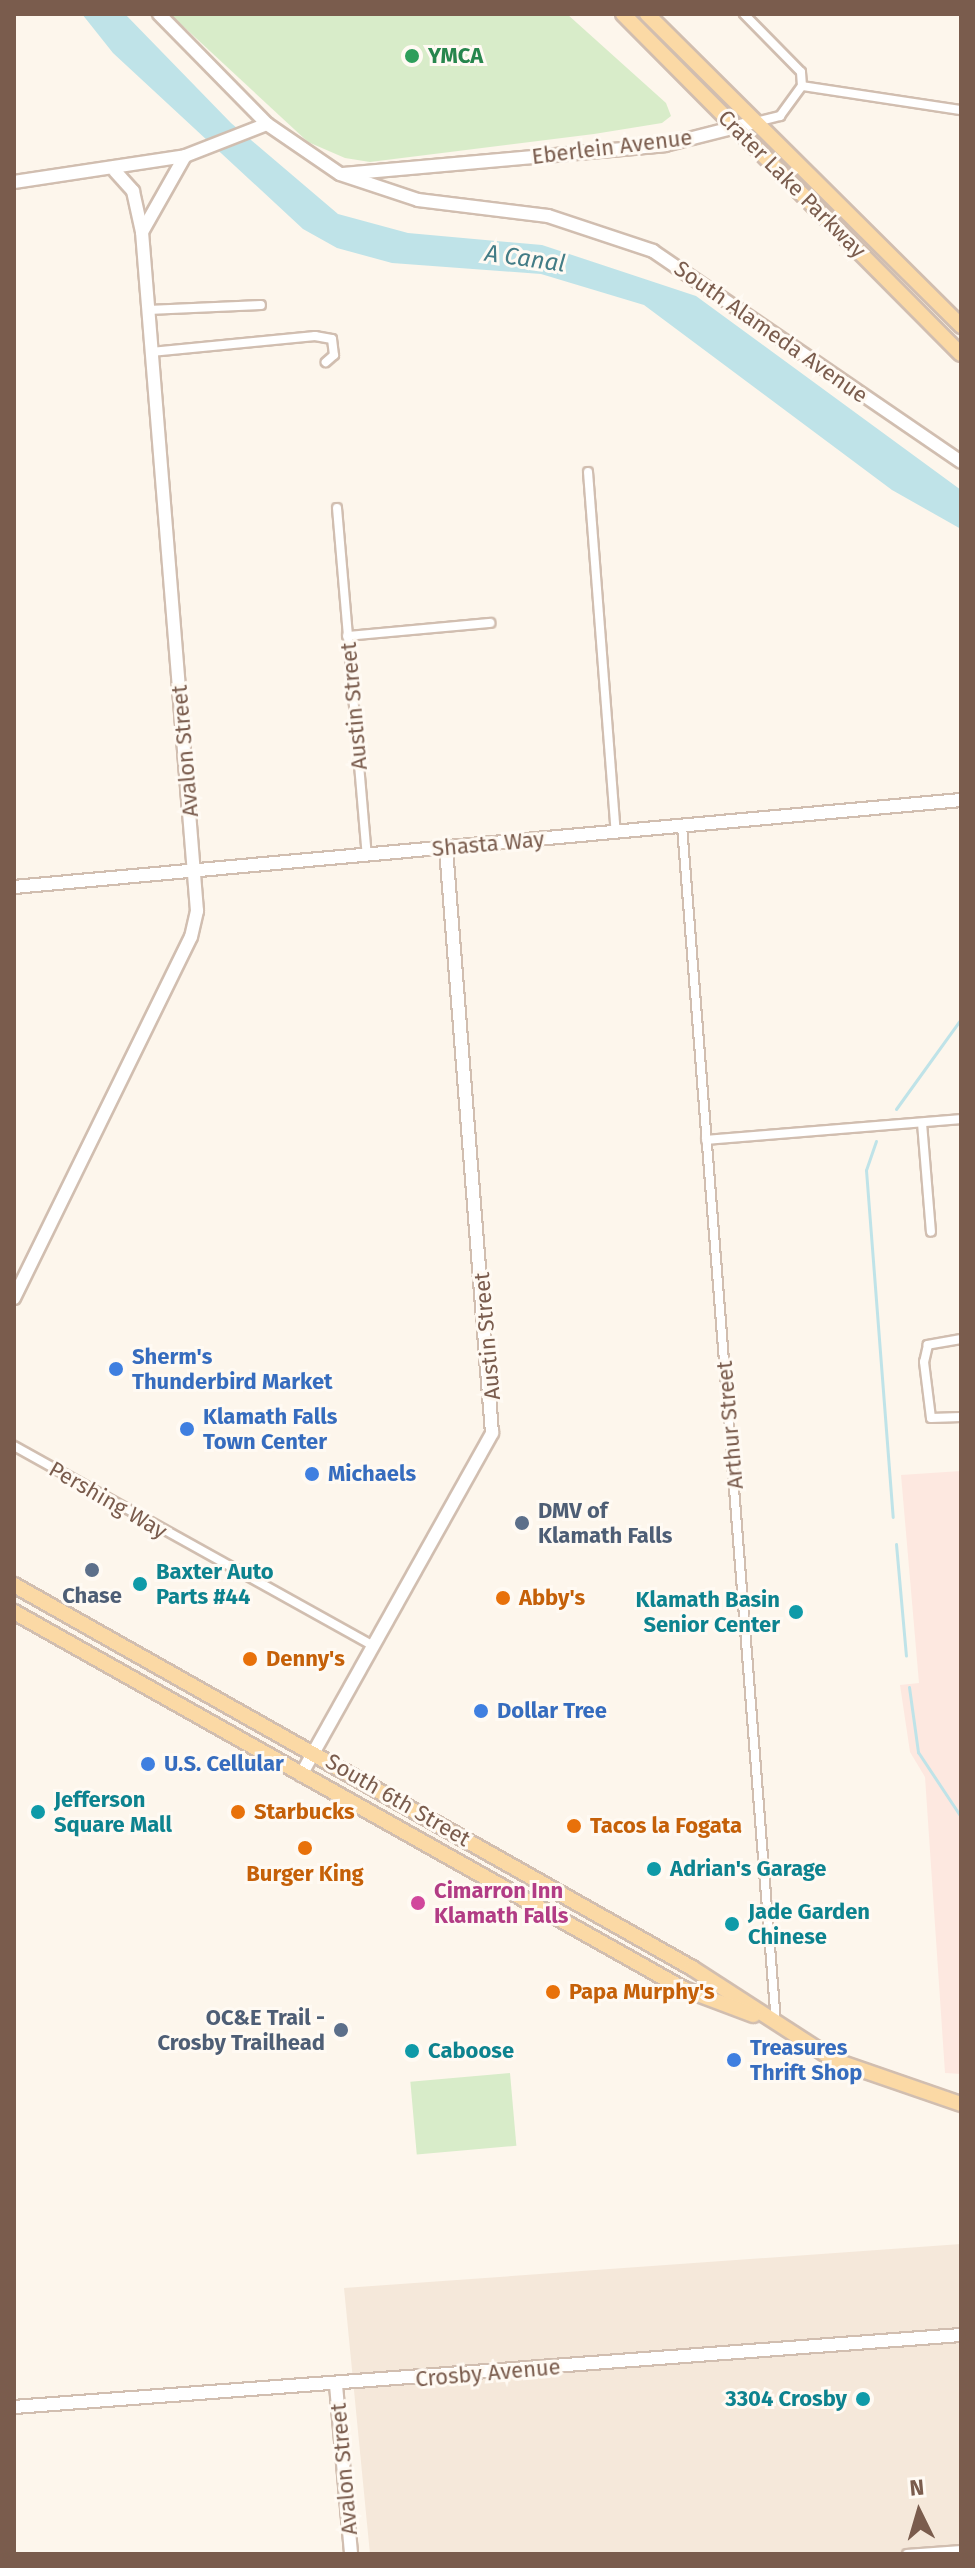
<!DOCTYPE html>
<html>
<head>
<meta charset="utf-8">
<style>
  body { margin:0 }
  #map { position:relative; width:975px; height:2568px; overflow:hidden; background:#fdf6ec; font-family:"Fira Sans",sans-serif }
  div>[style] { position:absolute }
  [style*='--x'] { left:calc(var(--x)*1px); top:calc(var(--y)*1px); width:calc(var(--w)*1px); rotate:calc(var(--a)*1deg) }
  .residential>* { inset:0; background:#f5e8da }
  .commercial>* { inset:0; background:#fde8e0 }
  .green>* { inset:0; background:#d8ecc9; transform-origin:0 0 }
  .water>* { inset:0; background:#bfe3e8 }
  .stream>* { height:3px; margin:-1.5px; padding:0 1.5px; transform-origin:1.5px; border-radius:1.5px; background:#bfe3e8 }
  .roads { filter:drop-shadow(2px 0 #d1beb0) drop-shadow(-2px 0 #d1beb0) drop-shadow(0 2px #d1beb0) drop-shadow(0 -2px #d1beb0) }
  .street>* { height:8px; margin:-4px; padding:0 4px; transform-origin:4px; border-radius:4px; background:#fff }
  .secondary>* { height:12px; margin:-6px; padding:0 6px; transform-origin:6px; border-radius:6px; background:#fff }
  .primary>* { height:14px; margin:-7px; padding:0 7px; transform-origin:7px; border-radius:7px; background:#fbd9a5 }
  .dots>* { width:22px; height:22px; translate:-50% -50%; box-sizing:border-box; border:4px solid #fffaf3; border-radius:50% }
  span { translate:-50% -50%; white-space:nowrap; text-align:center; line-height:1.15; -webkit-text-stroke:6px #fffaf3; paint-order:stroke }
  .leisure-label { font-size:22px; color:#27864d; font-weight:700 }
  .left { translate:0 -50%; text-align:left }
  .street-label { font-size:22px; color:#7a5c4d }
  .shop-label { font-size:22px; color:#366cbe; font-weight:700 }
  .service-label { font-size:22px; color:#4e5e75; font-weight:700 }
  .right { translate:-100% -50%; text-align:right }
  .culture-label { font-size:22px; color:#0d838f; font-weight:700 }
  .food-label { font-size:22px; color:#c56008; font-weight:700 }
  .hotel-label { font-size:22px; color:#b23c85; font-weight:700 }
  .water-label { font-size:24px; color:#437c86; font-style:italic }
  .frame { position:absolute; inset:0; border:16px solid #7a5c4d; pointer-events:none }
  .north { position:absolute; left:879px; top:2472px; width:80px; height:80px; -webkit-text-stroke:6px #fffaf3; paint-order:stroke; rotate:355deg; font-size:22px; font-weight:700; line-height:32px; text-align:center; color:#7a5c4d }
  .north::after { content:''; display:block; margin:auto; width:28px; height:36px; background:#7a5c4d; clip-path:polygon(50% 0,100% 100%,50% 72%,0 100%) }
</style>
</head>
<body>
<div id="map">
  <div class="residential">
    <i style="clip-path:polygon(961px 2244px,961px 2554px,370px 2554px,344px 2288px)"></i>
  </div>
  <div class="commercial">
    <i style="clip-path:polygon(961px 1471px,961px 2074px,945px 2073px,925px 1777px,910px 1752px,900px 1685px,919px 1683px,901px 1475px)"></i>
  </div>
  <div class="green">
    <i style="clip-path:polygon(170px 14px,567px 14px,666px 103px,671px 116px,662px 123px,594px 134px,370px 162px,345px 158px,308px 142px)"></i>
    <i style="left:510px;top:2073px;width:73px;height:100px;rotate:85deg"></i>
  </div>
  <div class="water">
    <i style="clip-path:polygon(82px 14px,125px 14px,231px 123px,338px 214px,408px 233px,542px 245px,696px 296px,961px 490px,961px 529px,892px 490px,644px 305px,541px 274px,392px 263px,337px 248px,303px 229px,113px 53px)"></i>
  </div>
  <div class="stream">
    <i style="--x:896;--y:1109;--w:111;--a:-54.2"></i>
    <i style="--x:876;--y:1141;--w:31;--a:109"></i>
    <i style="--x:866;--y:1170;--w:348;--a:85.6"></i>
    <i style="--x:896;--y:1544;--w:112;--a:84.9"></i>
    <i style="--x:909;--y:1687;--w:66;--a:82.1"></i>
    <i style="--x:918;--y:1752;--w:78;--a:56.5"></i>
  </div>
  <div class="roads">
    <div class="street">
      <i style="--x:744;--y:14;--w:81;--a:45.5"></i>
      <i style="--x:801;--y:72;--w:14;--a:86"></i>
      <i style="--x:756;--y:122;--w:25;--a:-14"></i>
      <i style="--x:780;--y:116;--w:37;--a:-54"></i>
      <i style="--x:802;--y:86;--w:161;--a:8.6"></i>
      <i style="--x:148;--y:310;--w:113;--a:-2.5"></i>
      <i style="--x:151;--y:352;--w:165;--a:-5.6"></i>
      <i style="--x:315;--y:336;--w:17;--a:10"></i>
      <i style="--x:332;--y:339;--w:16;--a:83"></i>
      <i style="--x:334;--y:355;--w:11;--a:139"></i>
      <i style="--x:588;--y:472;--w:361;--a:85.6"></i>
      <i style="--x:337;--y:508;--w:348;--a:85.1"></i>
      <i style="--x:347;--y:636;--w:144;--a:-5.2"></i>
      <i style="--x:682;--y:826;--w:1201;--a:85.51"></i>
      <i style="--x:922;--y:1123;--w:109;--a:85.3"></i>
      <i style="--x:706;--y:1140;--w:256;--a:-4.7"></i>
      <i style="--x:961;--y:1339;--w:34;--a:170"></i>
      <i style="--x:928;--y:1345;--w:17;--a:103"></i>
      <i style="--x:924;--y:1362;--w:56;--a:82.9"></i>
      <i style="--x:931;--y:1418;--w:30;--a:-2"></i>
      <i style="--x:14;--y:1446;--w:409;--a:29.1"></i>
      <i style="--x:907;--y:2554;--w:54;--a:-4.2"></i>
    </div>
    <div class="secondary">
      <i style="--x:159;--y:14;--w:154;--a:45.5"></i>
      <i style="--x:267;--y:124;--w:88;--a:34.4"></i>
      <i style="--x:340;--y:174;--w:82;--a:18.4"></i>
      <i style="--x:418;--y:200;--w:131;--a:7"></i>
      <i style="--x:548;--y:216;--w:111;--a:18.4"></i>
      <i style="--x:653;--y:251;--w:373;--a:34.4"></i>
      <i style="--x:343;--y:174;--w:323;--a:-5.1"></i>
      <i style="--x:665;--y:145;--w:94;--a:-14.2"></i>
      <i style="--x:14;--y:182;--w:173;--a:-8.6"></i>
      <i style="--x:185;--y:156;--w:88;--a:-21.3"></i>
      <i style="--x:142;--y:232;--w:87;--a:-60.5"></i>
      <i style="--x:14;--y:887;--w:951;--a:-5.25"></i>
      <i style="--x:14;--y:1298;--w:402;--a:-63.9"></i>
      <i style="--x:191;--y:937;--w:27;--a:-77"></i>
      <i style="--x:197;--y:911;--w:681;--a:-94.63"></i>
      <i style="--x:142;--y:232;--w:42;--a:-102.4"></i>
      <i style="--x:133;--y:191;--w:27;--a:-132"></i>
      <i style="--x:301;--y:1775;--w:392;--a:-60.8"></i>
      <i style="--x:492;--y:1433;--w:587;--a:-94.5"></i>
      <i style="--x:336;--y:2385;--w:170;--a:84.9"></i>
      <i style="--x:14;--y:2407;--w:950;--a:-4.35"></i>
    </div>
    <div class="primary">
      <i style="--x:623;--y:14;--w:479;--a:45.2"></i>
      <i style="--x:647;--y:14;--w:443;--a:44.8"></i>
      <i style="--x:14;--y:1585;--w:779;--a:29.46"></i>
      <i style="--x:692;--y:1968;--w:171;--a:32.9"></i>
      <i style="--x:836;--y:2061;--w:132;--a:19"></i>
      <i style="--x:14;--y:1612;--w:769;--a:29.37"></i>
      <i style="--x:684;--y:1989;--w:74;--a:20.6"></i>
    </div>
  </div>
  <div class="dots">
    <i style="left:412px;top:56px;background:#2e9e5b"></i>
    <i style="left:116px;top:1369px;background:#3f7fe0"></i>
    <i style="left:187px;top:1429px;background:#3f7fe0"></i>
    <i style="left:312px;top:1474px;background:#3f7fe0"></i>
    <i style="left:522px;top:1523px;background:#5c6f8a"></i>
    <i style="left:92px;top:1570px;background:#5c6f8a"></i>
    <i style="left:140px;top:1584px;background:#0f9aa8"></i>
    <i style="left:503px;top:1598px;background:#e8710a"></i>
    <i style="left:796px;top:1612px;background:#0f9aa8"></i>
    <i style="left:250px;top:1659px;background:#e8710a"></i>
    <i style="left:481px;top:1711px;background:#3f7fe0"></i>
    <i style="left:148px;top:1764px;background:#3f7fe0"></i>
    <i style="left:38px;top:1812px;background:#0f9aa8"></i>
    <i style="left:238px;top:1812px;background:#e8710a"></i>
    <i style="left:574px;top:1826px;background:#e8710a"></i>
    <i style="left:305px;top:1848px;background:#e8710a"></i>
    <i style="left:654px;top:1869px;background:#0f9aa8"></i>
    <i style="left:418px;top:1903px;background:#d1479c"></i>
    <i style="left:732px;top:1924px;background:#0f9aa8"></i>
    <i style="left:553px;top:1992px;background:#e8710a"></i>
    <i style="left:341px;top:2030px;background:#5c6f8a"></i>
    <i style="left:412px;top:2051px;background:#0f9aa8"></i>
    <i style="left:734px;top:2060px;background:#3f7fe0"></i>
    <i style="left:863px;top:2399px;background:#0f9aa8"></i>
  </div>
  <div class="leisure-label">
    <span class="left" style="left:428px;top:56px">YMCA</span>
  </div>
  <div class="street-label">
    <span style="left:612px;top:147px;rotate:-7deg">Eberlein Avenue</span>
    <span style="left:792px;top:184px;rotate:45deg">Crater Lake Parkway</span>
    <span style="left:771px;top:332px;rotate:35deg">South Alameda Avenue</span>
    <span style="left:354px;top:706px;rotate:-95deg">Austin Street</span>
    <span style="left:185px;top:751px;rotate:-95deg">Avalon Street</span>
    <span style="left:488px;top:844px;rotate:-5deg">Shasta Way</span>
    <span style="left:487px;top:1336px;rotate:-95deg">Austin Street</span>
    <span style="left:730px;top:1425px;rotate:-95deg">Arthur Street</span>
    <span style="left:108px;top:1500px;rotate:30deg">Pershing Way</span>
    <span style="left:398px;top:1800px;rotate:30deg">South 6th Street</span>
    <span style="left:488px;top:2373px;rotate:-5deg">Crosby Avenue</span>
    <span style="left:344px;top:2469px;rotate:-95deg">Avalon Street</span>
  </div>
  <div class="shop-label">
    <span class="left" style="left:132px;top:1369px">Sherm's<br>Thunderbird Market</span>
    <span class="left" style="left:203px;top:1429px">Klamath Falls<br>Town Center</span>
    <span class="left" style="left:328px;top:1474px">Michaels</span>
    <span class="left" style="left:497px;top:1711px">Dollar Tree</span>
    <span class="left" style="left:164px;top:1764px">U.S. Cellular</span>
    <span class="left" style="left:750px;top:2060px">Treasures<br>Thrift Shop</span>
  </div>
  <div class="service-label">
    <span class="left" style="left:538px;top:1523px">DMV of<br>Klamath Falls</span>
    <span style="left:92px;top:1596px">Chase</span>
    <span class="right" style="left:325px;top:2030px">OC&amp;E Trail -<br>Crosby Trailhead</span>
  </div>
  <div class="culture-label">
    <span class="left" style="left:156px;top:1584px">Baxter Auto<br>Parts #44</span>
    <span class="right" style="left:780px;top:1612px">Klamath Basin<br>Senior Center</span>
    <span class="left" style="left:54px;top:1812px">Jefferson<br>Square Mall</span>
    <span class="left" style="left:670px;top:1869px">Adrian's Garage</span>
    <span class="left" style="left:748px;top:1924px">Jade Garden<br>Chinese</span>
    <span class="left" style="left:428px;top:2051px">Caboose</span>
    <span class="right" style="left:847px;top:2399px">3304 Crosby</span>
  </div>
  <div class="food-label">
    <span class="left" style="left:519px;top:1598px">Abby's</span>
    <span class="left" style="left:266px;top:1659px">Denny's</span>
    <span class="left" style="left:254px;top:1812px">Starbucks</span>
    <span class="left" style="left:590px;top:1826px">Tacos la Fogata</span>
    <span style="left:305px;top:1874px">Burger King</span>
    <span class="left" style="left:569px;top:1992px">Papa Murphy's</span>
  </div>
  <div class="hotel-label">
    <span class="left" style="left:434px;top:1903px">Cimarron Inn<br>Klamath Falls</span>
  </div>
  <div class="water-label">
    <span style="left:525px;top:259px;rotate:8deg">A Canal</span>
  </div>
  <div class="frame"></div>
  <div class="north">N</div>
</div>
</body>
</html>
